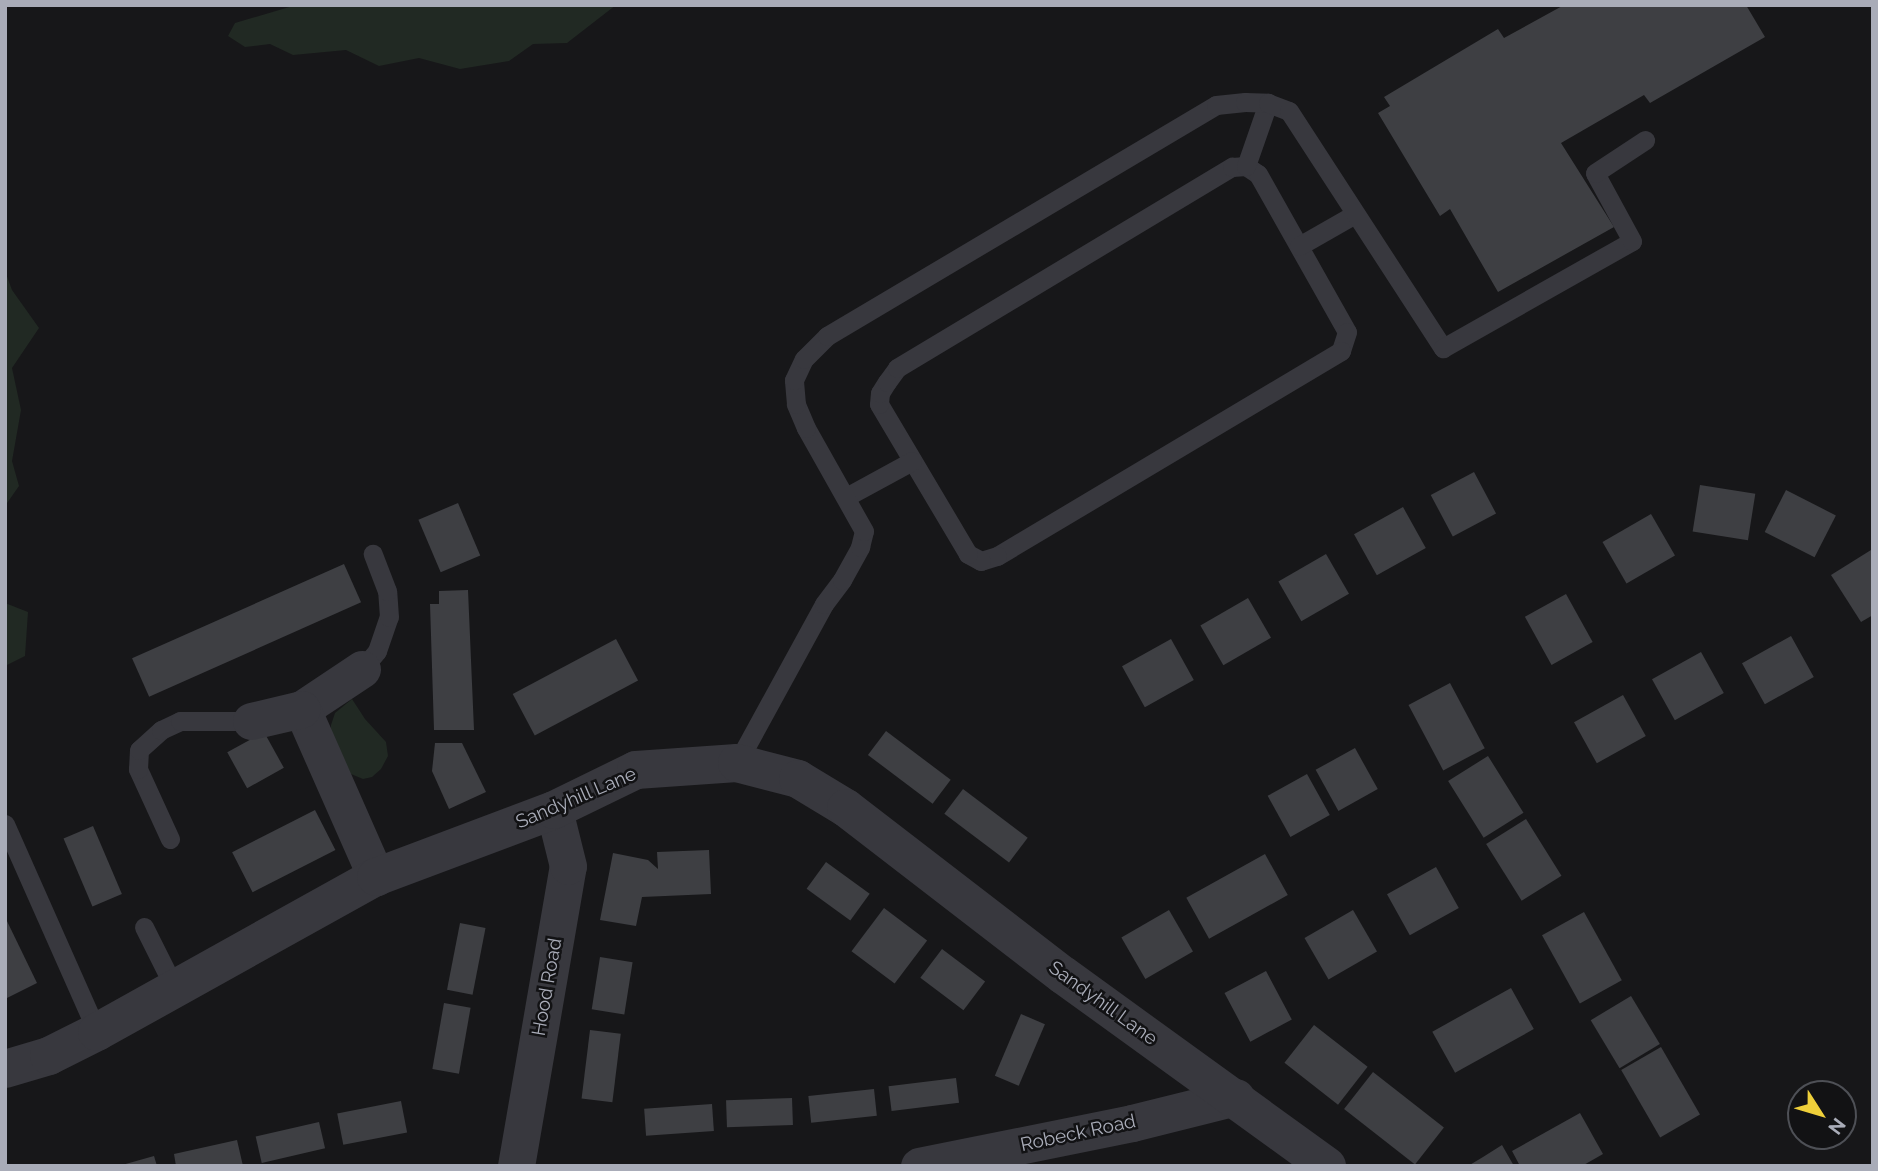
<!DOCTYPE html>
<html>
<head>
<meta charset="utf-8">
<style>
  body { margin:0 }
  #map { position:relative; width:1878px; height:1171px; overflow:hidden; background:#171719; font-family:Raleway,sans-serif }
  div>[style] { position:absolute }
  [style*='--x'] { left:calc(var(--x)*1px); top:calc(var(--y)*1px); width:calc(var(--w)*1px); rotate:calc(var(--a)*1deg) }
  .green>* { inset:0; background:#212923 }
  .building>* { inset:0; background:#3e3f43; transform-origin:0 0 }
  .service>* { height:19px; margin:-9.5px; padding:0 9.5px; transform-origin:9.5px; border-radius:9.5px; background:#38383e }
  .minor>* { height:37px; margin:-18.5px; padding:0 18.5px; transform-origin:18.5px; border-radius:18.5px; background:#38383e }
  .tertiary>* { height:38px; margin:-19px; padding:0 19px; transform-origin:19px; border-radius:19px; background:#38383e }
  span { translate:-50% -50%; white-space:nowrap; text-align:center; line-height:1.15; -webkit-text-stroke:5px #121214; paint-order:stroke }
  .street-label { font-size:19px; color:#a9acb8 }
  .frame { position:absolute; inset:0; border:7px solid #a9acb8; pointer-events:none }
  .north { position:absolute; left:1787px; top:1080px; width:70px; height:70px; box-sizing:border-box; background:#121214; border:2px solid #4e5056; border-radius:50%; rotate:127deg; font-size:19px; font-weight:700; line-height:28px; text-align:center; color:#a9acb8 }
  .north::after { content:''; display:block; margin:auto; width:24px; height:32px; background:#eecf3a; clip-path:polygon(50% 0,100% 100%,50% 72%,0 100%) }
</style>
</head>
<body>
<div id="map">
  <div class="green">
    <i style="clip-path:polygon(296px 5px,616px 5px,567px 43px,533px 44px,509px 61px,460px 69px,419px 58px,379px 66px,346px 50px,293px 55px,270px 44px,245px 47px,228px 36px,235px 23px)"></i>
    <i style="clip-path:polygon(5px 271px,12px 290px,39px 328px,12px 368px,21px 410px,12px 461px,19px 486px,5px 506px)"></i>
    <i style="clip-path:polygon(5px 603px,28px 612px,25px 656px,5px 666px)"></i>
    <i style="clip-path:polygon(352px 699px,365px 719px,386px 742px,388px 756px,381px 769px,372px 777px,363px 779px,351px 774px,331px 737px,331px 725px,335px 713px)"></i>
  </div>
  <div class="building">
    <i style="clip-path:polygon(1564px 5px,1746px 5px,1765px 37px,1650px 103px,1644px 95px,1561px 143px,1614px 227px,1498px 292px,1450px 209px,1440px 216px,1378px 113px,1390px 106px,1384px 97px,1498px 29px,1504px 38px)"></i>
    <i style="left:1474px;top:472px;width:47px;height:49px;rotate:62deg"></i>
    <i style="left:1700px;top:485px;width:56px;height:47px;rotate:9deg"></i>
    <i style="left:1786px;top:490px;width:56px;height:47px;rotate:27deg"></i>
    <i style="left:458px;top:503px;width:57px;height:43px;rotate:67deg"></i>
    <i style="left:1403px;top:507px;width:47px;height:56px;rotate:61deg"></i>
    <i style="left:1651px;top:514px;width:48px;height:56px;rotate:60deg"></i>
    <i style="clip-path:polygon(1871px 550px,1873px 615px,1861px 622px,1831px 575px)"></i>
    <i style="left:1326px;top:554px;width:46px;height:55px;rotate:60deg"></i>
    <i style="left:344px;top:564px;width:42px;height:232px;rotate:66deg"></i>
    <i style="clip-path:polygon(468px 590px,474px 730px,434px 730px,430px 604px,439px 604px,439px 591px)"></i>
    <i style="left:1566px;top:594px;width:55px;height:47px;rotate:61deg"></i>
    <i style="left:1248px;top:598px;width:46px;height:55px;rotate:60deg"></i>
    <i style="left:1791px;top:636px;width:47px;height:56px;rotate:61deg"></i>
    <i style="left:616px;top:639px;width:47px;height:117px;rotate:62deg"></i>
    <i style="left:1171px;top:639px;width:47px;height:56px;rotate:61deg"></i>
    <i style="left:1701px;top:652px;width:47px;height:56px;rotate:61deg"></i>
    <i style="left:1450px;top:683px;width:74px;height:47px;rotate:62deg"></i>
    <i style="left:1623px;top:695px;width:47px;height:56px;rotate:61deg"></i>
    <i style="left:886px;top:731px;width:81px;height:30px;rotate:37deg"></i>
    <i style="left:264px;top:732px;width:41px;height:42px;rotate:61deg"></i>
    <i style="clip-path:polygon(435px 743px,462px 743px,486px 792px,449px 809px,432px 771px)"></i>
    <i style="left:1355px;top:748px;width:47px;height:45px;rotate:61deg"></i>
    <i style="left:1488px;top:756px;width:67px;height:47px;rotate:58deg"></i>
    <i style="left:1307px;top:774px;width:47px;height:45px;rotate:61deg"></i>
    <i style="left:963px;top:789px;width:81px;height:31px;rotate:37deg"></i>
    <i style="left:315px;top:810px;width:45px;height:93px;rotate:63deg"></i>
    <i style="left:1526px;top:819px;width:67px;height:47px;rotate:58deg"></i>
    <i style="left:93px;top:826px;width:74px;height:32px;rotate:67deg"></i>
    <i style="clip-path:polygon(709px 850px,711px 894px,642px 897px,636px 926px,600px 920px,613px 853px,648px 860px,658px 869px,657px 852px)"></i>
    <i style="left:1265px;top:854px;width:47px;height:90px;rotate:61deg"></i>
    <i style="left:826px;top:862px;width:54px;height:33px;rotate:36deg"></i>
    <i style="left:1436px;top:867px;width:47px;height:56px;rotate:61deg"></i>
    <i style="left:884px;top:908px;width:54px;height:54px;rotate:37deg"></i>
    <i style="left:1169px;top:910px;width:48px;height:55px;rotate:60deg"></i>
    <i style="left:1353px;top:910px;width:48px;height:56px;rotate:60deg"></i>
    <i style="left:1584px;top:912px;width:78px;height:48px;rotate:61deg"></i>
    <i style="clip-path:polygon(5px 917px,37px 983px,5px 999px)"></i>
    <i style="left:460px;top:923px;width:26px;height:68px;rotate:11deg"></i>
    <i style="left:942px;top:949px;width:54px;height:36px;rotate:37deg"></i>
    <i style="left:600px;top:957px;width:33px;height:53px;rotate:9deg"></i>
    <i style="left:1266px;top:971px;width:55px;height:47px;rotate:62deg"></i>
    <i style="left:1511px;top:988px;width:47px;height:90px;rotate:61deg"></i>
    <i style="left:1631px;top:996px;width:56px;height:47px;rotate:59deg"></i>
    <i style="left:444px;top:1003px;width:27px;height:67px;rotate:10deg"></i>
    <i style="left:1021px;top:1014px;width:26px;height:67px;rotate:23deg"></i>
    <i style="left:1314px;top:1025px;width:68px;height:48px;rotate:38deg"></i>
    <i style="left:590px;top:1030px;width:31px;height:69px;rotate:7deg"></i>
    <i style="left:1661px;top:1047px;width:78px;height:46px;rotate:60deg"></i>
    <i style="left:1373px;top:1072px;width:90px;height:47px;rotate:38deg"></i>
    <i style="left:956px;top:1078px;width:25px;height:68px;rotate:83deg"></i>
    <i style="left:874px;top:1089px;width:27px;height:66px;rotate:84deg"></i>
    <i style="left:792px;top:1098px;width:27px;height:66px;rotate:88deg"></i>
    <i style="left:401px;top:1101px;width:32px;height:65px;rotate:79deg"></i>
    <i style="left:712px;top:1104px;width:27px;height:68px;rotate:86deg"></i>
    <i style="clip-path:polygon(1580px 1113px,1603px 1154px,1582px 1166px,1520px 1166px,1512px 1151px)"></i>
    <i style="left:319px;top:1122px;width:27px;height:65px;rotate:77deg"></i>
    <i style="clip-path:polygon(237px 1140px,243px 1166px,176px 1166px,174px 1154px)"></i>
    <i style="clip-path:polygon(1502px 1145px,1514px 1166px,1468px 1166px,1483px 1157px)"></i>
    <i style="clip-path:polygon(154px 1156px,157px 1166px,122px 1166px,122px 1165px)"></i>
  </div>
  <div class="service">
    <i style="--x:1246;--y:166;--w:14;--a:34"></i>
    <i style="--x:1258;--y:174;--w:181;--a:60.6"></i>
    <i style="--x:1347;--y:332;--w:20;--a:108"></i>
    <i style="--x:1341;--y:351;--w:400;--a:149.2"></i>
    <i style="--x:997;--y:556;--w:17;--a:163"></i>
    <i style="--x:981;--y:561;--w:15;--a:-152"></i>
    <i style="--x:968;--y:554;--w:174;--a:-120.7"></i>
    <i style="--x:879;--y:404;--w:11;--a:-85"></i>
    <i style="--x:880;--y:393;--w:13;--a:-58"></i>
    <i style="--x:887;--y:382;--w:17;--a:-54"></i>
    <i style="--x:897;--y:368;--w:391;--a:-31"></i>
    <i style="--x:1232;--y:167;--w:14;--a:-4"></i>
    <i style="--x:1246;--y:166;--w:67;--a:-70.8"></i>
    <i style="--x:1299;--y:246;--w:64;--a:-29.7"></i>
    <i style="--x:846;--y:497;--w:75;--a:-28.6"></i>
    <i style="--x:362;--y:669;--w:23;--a:-50"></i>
    <i style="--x:377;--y:651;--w:36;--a:-71"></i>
    <i style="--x:389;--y:617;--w:26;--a:-94"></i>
    <i style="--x:387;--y:591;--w:40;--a:-111"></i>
    <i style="--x:737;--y:763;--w:181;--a:-61.3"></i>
    <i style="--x:824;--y:604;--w:30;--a:-53"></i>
    <i style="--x:842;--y:580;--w:38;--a:-61"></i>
    <i style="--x:860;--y:547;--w:16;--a:-76"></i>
    <i style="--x:864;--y:531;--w:118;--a:-119.4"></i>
    <i style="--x:806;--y:428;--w:26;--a:-113"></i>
    <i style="--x:796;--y:404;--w:24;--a:-95"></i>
    <i style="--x:794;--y:380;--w:23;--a:-65"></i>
    <i style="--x:804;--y:359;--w:33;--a:-45"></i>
    <i style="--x:827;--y:336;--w:452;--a:-30.7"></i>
    <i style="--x:1216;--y:105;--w:29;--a:-6"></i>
    <i style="--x:1245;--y:102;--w:23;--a:2"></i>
    <i style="--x:1268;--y:103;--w:22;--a:21"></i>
    <i style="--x:1289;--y:111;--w:283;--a:57"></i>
    <i style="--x:1443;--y:348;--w:217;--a:-29.5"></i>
    <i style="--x:1632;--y:241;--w:77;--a:-118.6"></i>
    <i style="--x:1595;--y:173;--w:60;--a:-33.4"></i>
    <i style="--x:5;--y:824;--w:227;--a:66.1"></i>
    <i style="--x:170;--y:839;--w:77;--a:-114.6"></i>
    <i style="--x:138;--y:769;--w:19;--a:-87"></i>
    <i style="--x:139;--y:750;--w:30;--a:-42"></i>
    <i style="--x:161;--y:730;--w:21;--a:-25"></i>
    <i style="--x:180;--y:721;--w:71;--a:0"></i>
    <i style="--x:144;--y:927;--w:69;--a:63.4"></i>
  </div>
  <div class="minor">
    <i style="--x:362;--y:669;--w:72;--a:146.3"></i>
    <i style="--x:302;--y:709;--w:184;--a:66.2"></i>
    <i style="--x:251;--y:721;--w:52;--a:-13.2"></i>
    <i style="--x:516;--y:1166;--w:304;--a:-80.2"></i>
    <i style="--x:568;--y:866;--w:58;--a:-104"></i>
    <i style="--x:919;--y:1166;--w:217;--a:-11.4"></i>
    <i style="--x:1132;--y:1123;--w:107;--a:-14"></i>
  </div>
  <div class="tertiary">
    <i style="--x:5;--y:1069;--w:46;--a:-16.5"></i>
    <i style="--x:49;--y:1056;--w:54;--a:-26.6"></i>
    <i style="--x:97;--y:1032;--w:319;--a:-29.1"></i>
    <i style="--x:376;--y:877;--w:190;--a:-20.6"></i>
    <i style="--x:554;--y:810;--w:91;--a:-26"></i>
    <i style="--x:636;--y:770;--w:101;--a:-4"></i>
    <i style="--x:737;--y:763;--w:63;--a:14.7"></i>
    <i style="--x:798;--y:779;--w:56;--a:31.1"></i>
    <i style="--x:846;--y:808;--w:274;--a:37.6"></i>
    <i style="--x:1063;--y:975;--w:326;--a:35.9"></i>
  </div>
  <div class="street-label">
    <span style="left:576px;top:798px;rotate:-23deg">Sandyhill Lane</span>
    <span style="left:547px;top:987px;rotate:-80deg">Hood Road</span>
    <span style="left:1103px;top:1003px;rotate:36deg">Sandyhill Lane</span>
    <span style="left:1078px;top:1133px;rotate:-12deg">Robeck Road</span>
  </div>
  <div class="frame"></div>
  <div class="north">N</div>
</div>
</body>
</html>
